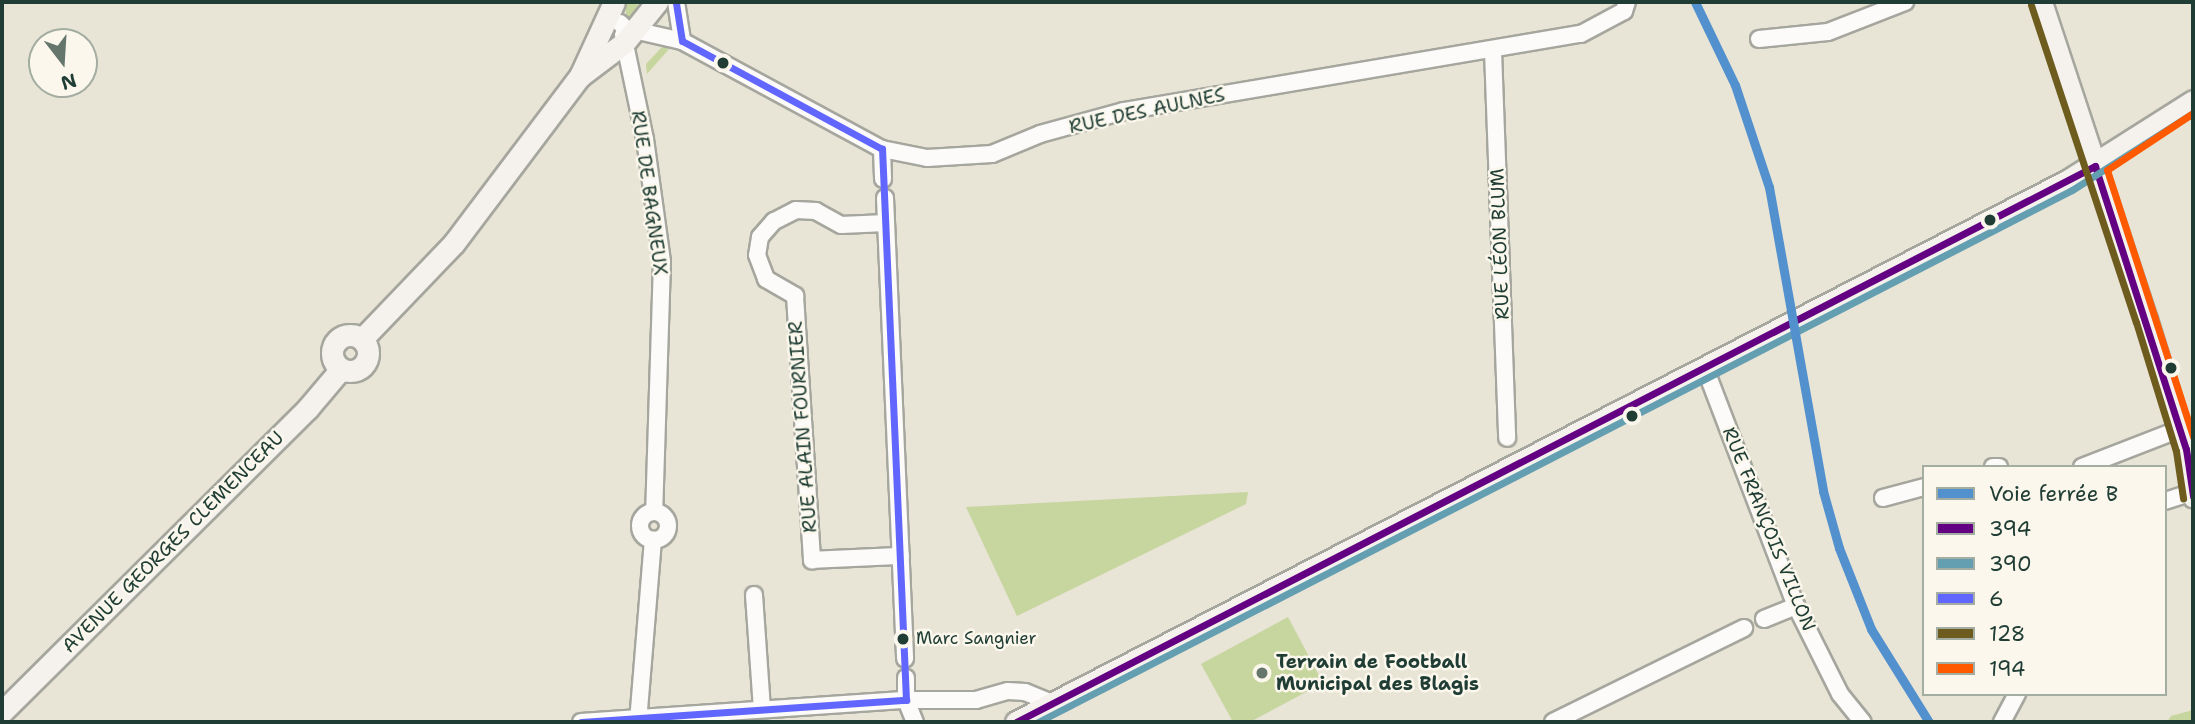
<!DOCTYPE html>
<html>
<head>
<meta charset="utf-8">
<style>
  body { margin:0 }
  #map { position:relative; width:2195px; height:724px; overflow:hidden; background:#e8e4d6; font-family:"Shantell Sans",sans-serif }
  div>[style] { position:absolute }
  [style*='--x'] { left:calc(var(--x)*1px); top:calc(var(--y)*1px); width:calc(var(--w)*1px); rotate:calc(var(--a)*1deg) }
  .green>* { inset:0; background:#c7d59e }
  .roads { filter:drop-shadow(2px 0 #a5a69d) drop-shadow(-2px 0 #a5a69d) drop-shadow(0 2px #a5a69d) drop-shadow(0 -2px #a5a69d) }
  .street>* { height:16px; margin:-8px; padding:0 8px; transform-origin:8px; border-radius:8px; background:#fcfbf9 }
  .street>.ring { margin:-8px; padding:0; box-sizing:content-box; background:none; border:16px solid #fcfbf9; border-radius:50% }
  .secondary>* { height:21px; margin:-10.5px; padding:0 10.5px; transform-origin:10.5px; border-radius:10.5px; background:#f5f2ee }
  .secondary>.ring { margin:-10.5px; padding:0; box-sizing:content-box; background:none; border:21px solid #f5f2ee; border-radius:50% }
  .bus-1>* { height:7px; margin:-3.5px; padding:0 3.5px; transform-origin:3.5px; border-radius:3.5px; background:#640082 }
  .bus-2>* { height:7px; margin:-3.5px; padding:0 3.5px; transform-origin:3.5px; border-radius:3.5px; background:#649eb1 }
  .bus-3>* { height:7px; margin:-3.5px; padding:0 3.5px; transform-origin:3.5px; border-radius:3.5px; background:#6166ff }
  .bus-4>* { height:7px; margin:-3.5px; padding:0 3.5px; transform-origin:3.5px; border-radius:3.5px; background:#6e5b1e }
  .bus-5>* { height:7px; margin:-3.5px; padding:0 3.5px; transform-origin:3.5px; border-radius:3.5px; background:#ff5a00 }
  .rail-1>* { height:9px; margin:-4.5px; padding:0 4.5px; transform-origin:4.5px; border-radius:4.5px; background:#5291ce }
  .dots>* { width:19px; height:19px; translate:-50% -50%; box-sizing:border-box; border:4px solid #fbf7ec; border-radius:50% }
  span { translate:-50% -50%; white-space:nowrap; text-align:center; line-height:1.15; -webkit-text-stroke:5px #fbf7ec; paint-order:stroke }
  .bus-label { font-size:17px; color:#1f3d34 }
  .left { translate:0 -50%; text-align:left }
  .street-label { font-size:19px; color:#1f3d34 }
  .poi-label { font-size:19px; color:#1f3d34; font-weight:700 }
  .frame { position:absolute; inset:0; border:4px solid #1f3d34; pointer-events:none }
  .legend { position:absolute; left:1922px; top:465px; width:245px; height:231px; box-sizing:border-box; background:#fbf7ec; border:2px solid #a3ada2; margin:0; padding:9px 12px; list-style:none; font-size:21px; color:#1f3d34 }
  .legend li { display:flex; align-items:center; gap:14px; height:35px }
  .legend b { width:35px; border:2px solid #a3ada2 }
  .north { position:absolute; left:28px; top:28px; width:70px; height:70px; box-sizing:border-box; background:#fbf7ec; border:2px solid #a3ada2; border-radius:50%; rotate:163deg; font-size:19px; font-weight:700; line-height:28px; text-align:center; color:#1f3d34 }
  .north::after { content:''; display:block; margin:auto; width:24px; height:32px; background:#65776d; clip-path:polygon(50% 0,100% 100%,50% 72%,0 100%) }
</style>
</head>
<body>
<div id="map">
  <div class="green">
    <i style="clip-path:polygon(625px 2px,640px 5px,641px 12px,627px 23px)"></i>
    <i style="clip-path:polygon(663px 46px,669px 49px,647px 74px,646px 64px)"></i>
    <i style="clip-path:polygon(1248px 492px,1246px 504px,1017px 616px,966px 507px)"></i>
    <i style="clip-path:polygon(1288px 617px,1323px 683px,1250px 722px,1233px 722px,1201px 664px)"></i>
    <i style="clip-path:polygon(2193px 710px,2193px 722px,2167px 722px,2171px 716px)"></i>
  </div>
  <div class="roads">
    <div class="street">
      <i style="--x:676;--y:2;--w:39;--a:81"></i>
      <i style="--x:620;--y:23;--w:7;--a:45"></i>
      <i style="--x:625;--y:28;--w:58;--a:12.8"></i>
      <i style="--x:682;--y:41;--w:227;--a:28.4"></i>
      <i style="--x:882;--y:149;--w:46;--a:11.3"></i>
      <i style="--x:927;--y:158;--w:65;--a:-3.5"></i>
      <i style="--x:992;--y:154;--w:52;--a:-22.6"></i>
      <i style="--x:1040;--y:134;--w:87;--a:-15.3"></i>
      <i style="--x:1124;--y:111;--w:463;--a:-9.6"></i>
      <i style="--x:1581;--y:34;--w:49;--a:-28.1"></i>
      <i style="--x:1624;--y:11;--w:9;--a:-72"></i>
      <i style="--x:623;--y:35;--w:106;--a:78.1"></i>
      <i style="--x:645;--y:139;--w:124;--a:82.1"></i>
      <i style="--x:662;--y:262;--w:250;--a:91.8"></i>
      <i style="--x:1759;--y:39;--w:69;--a:-5.8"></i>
      <i style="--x:1828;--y:32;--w:83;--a:-21.3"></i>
      <i style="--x:1493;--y:51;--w:387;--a:87.9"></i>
      <i style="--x:882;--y:149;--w:30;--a:88"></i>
      <i style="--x:885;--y:198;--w:461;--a:87.5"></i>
      <i style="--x:886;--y:223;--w:45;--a:177.5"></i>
      <i style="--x:841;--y:225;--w:29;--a:-151"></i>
      <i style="--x:816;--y:211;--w:20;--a:-177"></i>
      <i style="--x:796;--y:210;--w:25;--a:153"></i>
      <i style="--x:774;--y:221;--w:21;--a:131"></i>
      <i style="--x:760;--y:237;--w:18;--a:99"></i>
      <i style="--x:757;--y:255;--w:26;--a:69"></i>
      <i style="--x:766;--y:279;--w:34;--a:30"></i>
      <i style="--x:795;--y:296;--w:265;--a:86.3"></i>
      <i style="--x:812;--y:560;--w:89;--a:-2.6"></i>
      <i style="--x:1705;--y:368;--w:255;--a:69.1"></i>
      <i style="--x:1796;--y:606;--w:98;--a:63.4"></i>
      <i style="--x:1840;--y:694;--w:36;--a:51"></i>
      <i style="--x:1993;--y:467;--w:6;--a:0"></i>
      <i style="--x:2082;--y:467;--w:105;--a:-21.2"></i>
      <i style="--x:1883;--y:498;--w:42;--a:-15"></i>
      <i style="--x:2165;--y:501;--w:28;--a:-18"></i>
      <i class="ring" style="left:640px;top:512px;width:12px;height:12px"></i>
      <i style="--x:754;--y:595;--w:114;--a:86"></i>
      <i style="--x:1764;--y:619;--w:35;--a:-22"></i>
      <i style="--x:906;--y:678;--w:22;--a:90"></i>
      <i style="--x:906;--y:700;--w:24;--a:68"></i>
      <i style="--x:581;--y:722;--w:326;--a:-3.9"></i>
      <i style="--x:906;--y:700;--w:70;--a:0"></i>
      <i style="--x:976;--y:700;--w:33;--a:-16"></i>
      <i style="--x:1008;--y:691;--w:17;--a:3"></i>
      <i style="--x:1025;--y:692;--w:29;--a:22"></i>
      <i style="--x:638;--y:722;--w:183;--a:-85.3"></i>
      <i style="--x:1553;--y:722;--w:213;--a:-26.2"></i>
      <i style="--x:2002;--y:722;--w:32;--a:-62"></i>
    </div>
    <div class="secondary">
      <i style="--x:2041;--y:2;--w:334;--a:71.7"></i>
      <i style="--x:2146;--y:319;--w:136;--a:72.9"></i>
      <i style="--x:2186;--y:449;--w:48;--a:81.5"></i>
      <i style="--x:580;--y:76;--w:81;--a:-65.3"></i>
      <i class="ring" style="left:332px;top:335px;width:15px;height:15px"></i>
      <i style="--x:362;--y:339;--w:133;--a:-46.2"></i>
      <i style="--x:454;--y:243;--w:209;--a:-53"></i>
      <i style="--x:580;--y:76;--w:55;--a:-36.9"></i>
      <i style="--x:624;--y:43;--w:53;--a:-51.2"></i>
      <i style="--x:2;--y:712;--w:431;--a:-44.8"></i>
      <i style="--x:308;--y:408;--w:51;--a:-49.8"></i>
      <i style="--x:1016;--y:722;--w:1182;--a:-27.24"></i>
      <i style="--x:2067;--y:181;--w:149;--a:-32.4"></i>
    </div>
  </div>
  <div class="bus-1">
    <i style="--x:2095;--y:166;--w:297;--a:72.2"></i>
    <i style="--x:2186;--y:449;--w:48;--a:81.5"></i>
    <i style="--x:1016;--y:722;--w:1214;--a:-27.26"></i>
  </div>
  <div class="bus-2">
    <i style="--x:1038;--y:722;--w:1163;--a:-27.23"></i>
    <i style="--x:2072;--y:190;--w:143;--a:-32.5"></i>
  </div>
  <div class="bus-3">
    <i style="--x:581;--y:722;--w:326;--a:-3.9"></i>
    <i style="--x:906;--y:700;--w:552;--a:-92.49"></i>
    <i style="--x:882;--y:149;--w:227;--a:-151.6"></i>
    <i style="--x:682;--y:41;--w:39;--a:-99"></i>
  </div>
  <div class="bus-4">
    <i style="--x:2031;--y:5;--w:334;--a:71.7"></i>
    <i style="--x:2136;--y:322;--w:135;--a:72.8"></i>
    <i style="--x:2176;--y:451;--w:48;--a:81.5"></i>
  </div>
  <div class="bus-5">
    <i style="--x:2193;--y:113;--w:103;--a:146.5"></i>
    <i style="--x:2107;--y:170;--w:281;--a:72.1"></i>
  </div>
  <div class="rail-1">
    <i style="--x:1695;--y:2;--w:92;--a:64.3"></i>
    <i style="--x:1735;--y:85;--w:108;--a:71.6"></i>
    <i style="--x:1769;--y:187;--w:309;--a:79.9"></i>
    <i style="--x:1823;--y:491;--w:59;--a:74.3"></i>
    <i style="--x:1839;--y:548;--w:87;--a:68.4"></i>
    <i style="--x:1871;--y:629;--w:110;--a:58.1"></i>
  </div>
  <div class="dots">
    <i style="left:723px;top:63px;background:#1f3d34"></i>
    <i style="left:1990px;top:220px;background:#1f3d34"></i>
    <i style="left:2171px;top:368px;background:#1f3d34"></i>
    <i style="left:1632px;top:416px;background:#1f3d34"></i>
    <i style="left:903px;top:639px;background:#1f3d34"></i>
    <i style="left:1262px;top:673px;background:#65776d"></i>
  </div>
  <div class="bus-label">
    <span class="left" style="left:916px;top:639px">Marc Sangnier</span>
  </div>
  <div class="street-label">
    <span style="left:1147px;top:111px;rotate:-12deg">RUE DES AULNES</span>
    <span style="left:649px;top:193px;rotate:82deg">RUE DE BAGNEUX</span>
    <span style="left:1500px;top:244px;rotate:-92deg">RUE LÉON BLUM</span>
    <span style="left:803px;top:427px;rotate:-94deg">RUE ALAIN FOURNIER</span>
    <span style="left:1769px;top:529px;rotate:68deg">RUE FRANÇOIS VILLON</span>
    <span style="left:173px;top:542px;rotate:-45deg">AVENUE GEORGES CLEMENCEAU</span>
  </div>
  <div class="poi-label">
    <span class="left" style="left:1276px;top:673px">Terrain de Football<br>Municipal des Blagis</span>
  </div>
  <div class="frame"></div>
  <ul class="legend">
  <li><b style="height:9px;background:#5291ce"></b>Voie ferrée B</li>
  <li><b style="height:9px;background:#640082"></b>394</li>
  <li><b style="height:9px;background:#649eb1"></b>390</li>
  <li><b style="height:9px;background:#6166ff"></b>6</li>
  <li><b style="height:9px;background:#6e5b1e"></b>128</li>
  <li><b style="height:9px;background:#ff5a00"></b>194</li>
  </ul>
  <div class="north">N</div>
</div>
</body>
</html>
